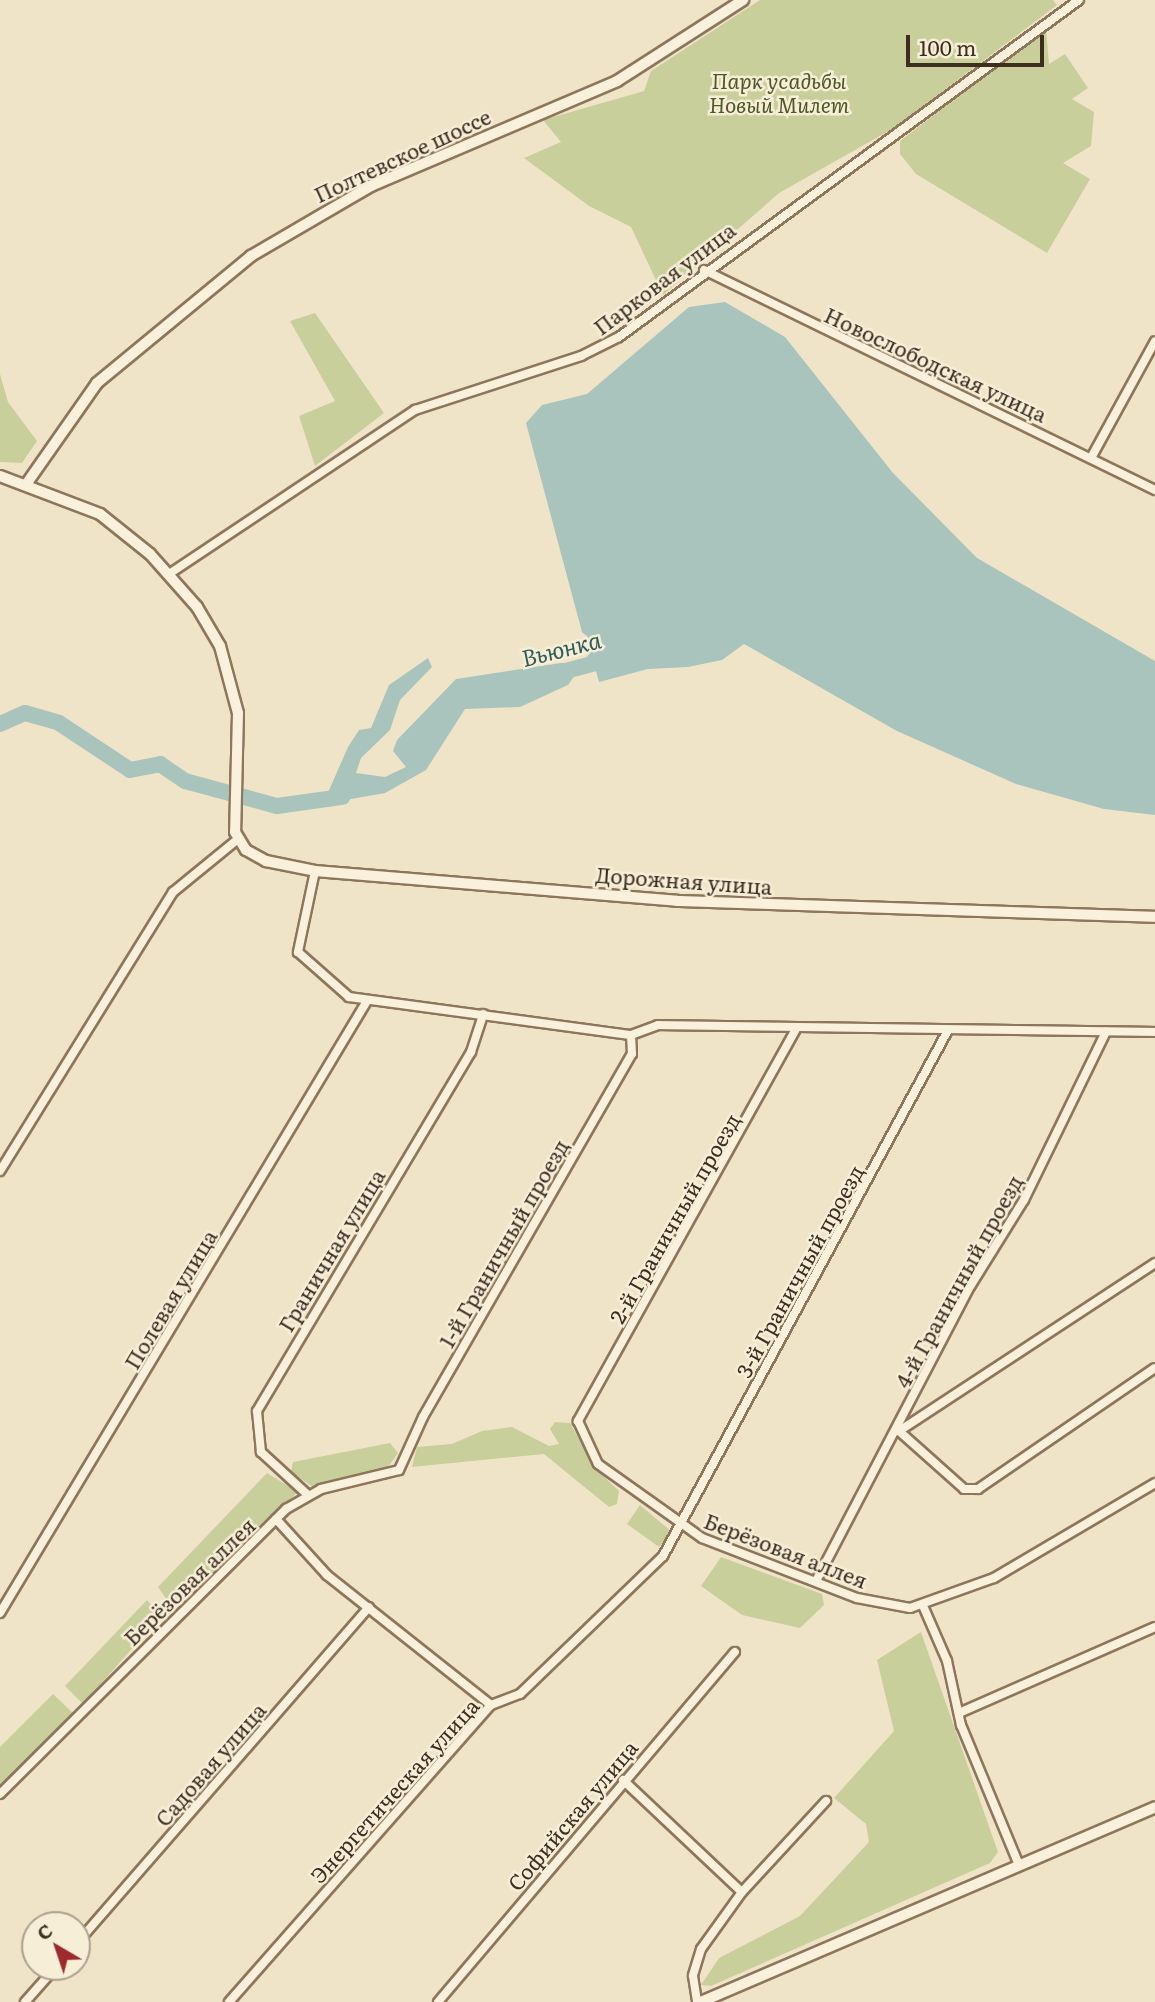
<!DOCTYPE html>
<html>
<head>
<meta charset="utf-8">
<style>
  body { margin:0 }
  #map { position:relative; width:1155px; height:2002px; overflow:hidden; background:#f0e4c8; font-family:Literata,serif }
  div>[style] { position:absolute }
  [style*='--x'] { left:calc(var(--x)*1px); top:calc(var(--y)*1px); width:calc(var(--w)*1px); rotate:calc(var(--a)*1deg) }
  .green>* { inset:0; background:#c9cf9b }
  .water>* { inset:0; background:#a9c4bc }
  .river>* { height:16px; margin:-8px; padding:0 8px; transform-origin:8px; border-radius:8px; background:#a9c4bc }
  .roads { filter:drop-shadow(2px 0 #8d765c) drop-shadow(-2px 0 #8d765c) drop-shadow(0 2px #8d765c) drop-shadow(0 -2px #8d765c) }
  .minor>* { height:8px; margin:-4px; padding:0 4px; transform-origin:4px; border-radius:4px; background:#faf1dc }
  .tertiary>* { height:10px; margin:-5px; padding:0 5px; transform-origin:5px; border-radius:5px; background:#faf1dc }
  .secondary>* { height:10px; margin:-5px; padding:0 5px; transform-origin:5px; border-radius:5px; background:#faf1dc }
  span { translate:-50% -50%; white-space:nowrap; text-align:center; line-height:1.15; -webkit-text-stroke:5px #f7eed8; paint-order:stroke }
  .park-label { font-size:21px; color:#4d5a26; font-style:italic }
  .street-label { font-size:21px; color:#3d2e20 }
  .water-label { font-size:23px; color:#2f5d5a; font-style:italic }
  .north { position:absolute; left:21px; top:1911px; width:70px; height:70px; box-sizing:border-box; background:#f7eed8; border:2px solid #ada18e; border-radius:50%; rotate:321deg; font-size:19px; font-weight:700; line-height:28px; text-align:center; color:#3d2e20 }
  .north::after { content:''; display:block; margin:auto; width:24px; height:32px; background:#9e2a2b; clip-path:polygon(50% 0,100% 100%,50% 72%,0 100%) }
  .scale { position:absolute; left:906px; top:35px; width:138px; height:32px; box-sizing:border-box; border:4px solid #3d2e20; border-top:0; padding-left:9px; font-size:21px; line-height:24px; white-space:nowrap; color:#3d2e20; -webkit-text-stroke:5px #f7eed8; paint-order:stroke }
</style>
</head>
<body>
<div id="map">
  <div class="green">
    <i style="clip-path:polygon(760px 0,1053px 0,1057px 5px,894px 128px,779px 193px,663px 295px,631px 227px,589px 206px,524px 158px,561px 142px,543px 120px,644px 91px,651px 71px)"></i>
    <i style="clip-path:polygon(1046px 29px,1049px 64px,1065px 54px,1088px 88px,1072px 99px,1094px 112px,1091px 146px,1063px 163px,1090px 179px,1047px 253px,916px 174px,900px 154px,900px 141px)"></i>
    <i style="clip-path:polygon(315px 313px,384px 413px,315px 466px,299px 416px,335px 401px,290px 321px)"></i>
    <i style="clip-path:polygon(0 374px,8px 402px,37px 441px,22px 463px,0 462px)"></i>
    <i style="clip-path:polygon(555px 1422px,570px 1423px,596px 1469px,619px 1491px,617px 1504px,609px 1507px,544px 1454px,412px 1467px,417px 1447px,452px 1444px,482px 1431px,512px 1427px,549px 1446px,559px 1444px,550px 1429px)"></i>
    <i style="clip-path:polygon(390px 1443px,398px 1453px,388px 1467px,313px 1487px,291px 1472px,293px 1462px)"></i>
    <i style="clip-path:polygon(267px 1473px,298px 1492px,186px 1597px,167px 1600px,158px 1587px)"></i>
    <i style="clip-path:polygon(640px 1505px,672px 1532px,659px 1547px,627px 1524px)"></i>
    <i style="clip-path:polygon(721px 1557px,822px 1594px,824px 1605px,800px 1628px,742px 1615px,701px 1586px)"></i>
    <i style="clip-path:polygon(147px 1600px,155px 1609px,152px 1626px,83px 1704px,65px 1686px)"></i>
    <i style="clip-path:polygon(921px 1632px,998px 1852px,990px 1863px,711px 1986px,701px 1985px,719px 1958px,800px 1916px,869px 1842px,866px 1824px,834px 1798px,894px 1731px,877px 1660px)"></i>
    <i style="clip-path:polygon(53px 1694px,75px 1715px,0 1787px,0 1747px)"></i>
  </div>
  <div class="water">
    <i style="clip-path:polygon(725px 302px,785px 337px,893px 473px,977px 558px,1155px 661px,1155px 815px,1104px 809px,1016px 784px,897px 731px,744px 644px,722px 660px,688px 667px,648px 669px,599px 682px,596px 671px,589px 671px,586px 659px,595px 643px,582px 632px,526px 423px,542px 405px,587px 394px,689px 307px)"></i>
    <i style="clip-path:polygon(428px 658px,432px 667px,400px 700px,390px 730px,361px 758px,356px 773px,385px 777px,406px 767px,393px 751px,397px 740px,456px 679px,561px 663px,572px 664px,575px 675px,568px 685px,520px 707px,465px 709px,426px 770px,385px 793px,323px 804px,348px 747px,359px 730px,371px 728px,389px 685px)"></i>
  </div>
  <div class="river">
    <i style="--x:554;--y:674;--w:55;--a:-14.8"></i>
    <i style="--x:0;--y:724;--w:27;--a:-24"></i>
    <i style="--x:25;--y:713;--w:35;--a:16"></i>
    <i style="--x:59;--y:723;--w:85;--a:33.5"></i>
    <i style="--x:130;--y:770;--w:31;--a:-11"></i>
    <i style="--x:160;--y:764;--w:30;--a:34"></i>
    <i style="--x:185;--y:781;--w:95;--a:15.2"></i>
    <i style="--x:277;--y:806;--w:66;--a:-7.9"></i>
  </div>
  <div class="roads">
    <div class="minor">
      <i style="--x:704;--y:270;--w:502;--a:26"></i>
      <i style="--x:1091;--y:458;--w:133;--a:-61.3"></i>
      <i style="--x:169;--y:574;--w:296;--a:-33.7"></i>
      <i style="--x:415;--y:410;--w:175;--a:-18"></i>
      <i style="--x:581;--y:356;--w:42;--a:-26.6"></i>
      <i style="--x:619;--y:337;--w:570;--a:-36.23"></i>
      <i style="--x:315;--y:871;--w:83;--a:101.9"></i>
      <i style="--x:298;--y:952;--w:68;--a:41.4"></i>
      <i style="--x:349;--y:997;--w:285;--a:7.7"></i>
      <i style="--x:796;--y:1029;--w:449;--a:119.1"></i>
      <i style="--x:578;--y:1421;--w:47;--a:65.1"></i>
      <i style="--x:598;--y:1464;--w:128;--a:35.4"></i>
      <i style="--x:702;--y:1538;--w:166;--a:21.2"></i>
      <i style="--x:857;--y:1598;--w:54;--a:10.7"></i>
      <i style="--x:910;--y:1608;--w:89;--a:-19.7"></i>
      <i style="--x:994;--y:1578;--w:187;--a:-30.5"></i>
      <i style="--x:631;--y:1035;--w:29;--a:-20"></i>
      <i style="--x:658;--y:1025;--w:497;--a:0.8"></i>
      <i style="--x:0;--y:1171;--w:328;--a:-58.2"></i>
      <i style="--x:173;--y:892;--w:84;--a:-39.2"></i>
      <i style="--x:1155;--y:1263;--w:306;--a:146.7"></i>
      <i style="--x:899;--y:1431;--w:87;--a:41.7"></i>
      <i style="--x:964;--y:1489;--w:14;--a:0"></i>
      <i style="--x:978;--y:1489;--w:214;--a:-34.4"></i>
      <i style="--x:308;--y:1495;--w:64;--a:-137.5"></i>
      <i style="--x:261;--y:1452;--w:41;--a:-95.6"></i>
      <i style="--x:257;--y:1411;--w:418;--a:-59.2"></i>
      <i style="--x:471;--y:1052;--w:40;--a:-72"></i>
      <i style="--x:276;--y:1519;--w:76;--a:47.7"></i>
      <i style="--x:327;--y:1575;--w:209;--a:38.4"></i>
      <i style="--x:816;--y:1581;--w:334;--a:-62.4"></i>
      <i style="--x:971;--y:1285;--w:100;--a:-58.1"></i>
      <i style="--x:1024;--y:1200;--w:187;--a:-64"></i>
      <i style="--x:924;--y:1608;--w:58;--a:66.5"></i>
      <i style="--x:947;--y:1661;--w:66;--a:77.7"></i>
      <i style="--x:961;--y:1725;--w:152;--a:67.5"></i>
      <i style="--x:0;--y:1613;--w:714;--a:-59.05"></i>
      <i style="--x:959;--y:1713;--w:214;--a:-23.7"></i>
      <i style="--x:623;--y:1780;--w:163;--a:43.3"></i>
      <i style="--x:742;--y:1892;--w:70;--a:125.7"></i>
      <i style="--x:701;--y:1949;--w:28;--a:107"></i>
      <i style="--x:693;--y:1976;--w:26;--a:81"></i>
      <i style="--x:0;--y:1794;--w:404;--a:-44.9"></i>
      <i style="--x:286;--y:1509;--w:40;--a:-29.7"></i>
      <i style="--x:321;--y:1489;--w:80;--a:-13.7"></i>
      <i style="--x:399;--y:1470;--w:58;--a:-65.6"></i>
      <i style="--x:423;--y:1417;--w:419;--a:-60.1"></i>
      <i style="--x:632;--y:1054;--w:19;--a:-93"></i>
      <i style="--x:742;--y:1892;--w:124;--a:-47.3"></i>
      <i style="--x:77;--y:1943;--w:445;--a:-49"></i>
      <i style="--x:25;--y:2002;--w:47;--a:-48.5"></i>
      <i style="--x:229;--y:2002;--w:396;--a:-48.6"></i>
      <i style="--x:491;--y:1705;--w:31;--a:-21"></i>
      <i style="--x:520;--y:1694;--w:199;--a:-44"></i>
      <i style="--x:663;--y:1556;--w:596;--a:-61.54"></i>
      <i style="--x:438;--y:2002;--w:459;--a:-49.7"></i>
    </div>
    <div class="tertiary">
      <i style="--x:27;--y:483;--w:122;--a:-55"></i>
      <i style="--x:97;--y:383;--w:200;--a:-39.5"></i>
      <i style="--x:251;--y:256;--w:139;--a:-30.3"></i>
      <i style="--x:371;--y:186;--w:267;--a:-23.1"></i>
      <i style="--x:617;--y:81;--w:150;--a:-32.7"></i>
    </div>
    <div class="secondary">
      <i style="--x:0;--y:476;--w:107;--a:20.8"></i>
      <i style="--x:100;--y:514;--w:64;--a:38.7"></i>
      <i style="--x:150;--y:554;--w:71;--a:48.4"></i>
      <i style="--x:197;--y:607;--w:45;--a:59.5"></i>
      <i style="--x:220;--y:646;--w:69;--a:75"></i>
      <i style="--x:238;--y:713;--w:119;--a:91.4"></i>
      <i style="--x:235;--y:832;--w:21;--a:59"></i>
      <i style="--x:246;--y:850;--w:23;--a:29"></i>
      <i style="--x:266;--y:861;--w:50;--a:11.5"></i>
      <i style="--x:315;--y:871;--w:363;--a:4.7"></i>
      <i style="--x:677;--y:901;--w:478;--a:1.9"></i>
      <i style="--x:701;--y:2002;--w:494;--a:-23.2"></i>
    </div>
  </div>
  <div class="park-label">
    <span style="left:779px;top:92px">Парк усадьбы<br>Новый Милет</span>
  </div>
  <div class="street-label">
    <span style="left:402px;top:155px;rotate:-25deg">Полтевское шоссе</span>
    <span style="left:664px;top:278px;rotate:-37deg">Парковая улица</span>
    <span style="left:936px;top:364px;rotate:25deg">Новослободская улица</span>
    <span style="left:684px;top:880px;rotate:4deg">Дорожная улица</span>
    <span style="left:674px;top:1218px;rotate:-60deg">2-й Граничный проезд</span>
    <span style="left:503px;top:1243px;rotate:-60deg">1-й Граничный проезд</span>
    <span style="left:331px;top:1250px;rotate:-59deg">Граничная улица</span>
    <span style="left:799px;top:1271px;rotate:-61deg">3-й Граничный проезд</span>
    <span style="left:958px;top:1281px;rotate:-61deg">4-й Граничный проезд</span>
    <span style="left:170px;top:1299px;rotate:-59deg">Полевая улица</span>
    <span style="left:786px;top:1550px;rotate:21deg">Берёзовая аллея</span>
    <span style="left:189px;top:1581px;rotate:-44deg">Берёзовая аллея</span>
    <span style="left:210px;top:1764px;rotate:-49deg">Садовая улица</span>
    <span style="left:394px;top:1790px;rotate:-48deg">Энергетическая улица</span>
    <span style="left:572px;top:1815px;rotate:-50deg">Софийская улица</span>
  </div>
  <div class="water-label">
    <span style="left:561px;top:648px;rotate:-14deg">Вьюнка</span>
  </div>
  <div class="north">С</div>
  <div class="scale">100 m</div>
</div>
</body>
</html>
